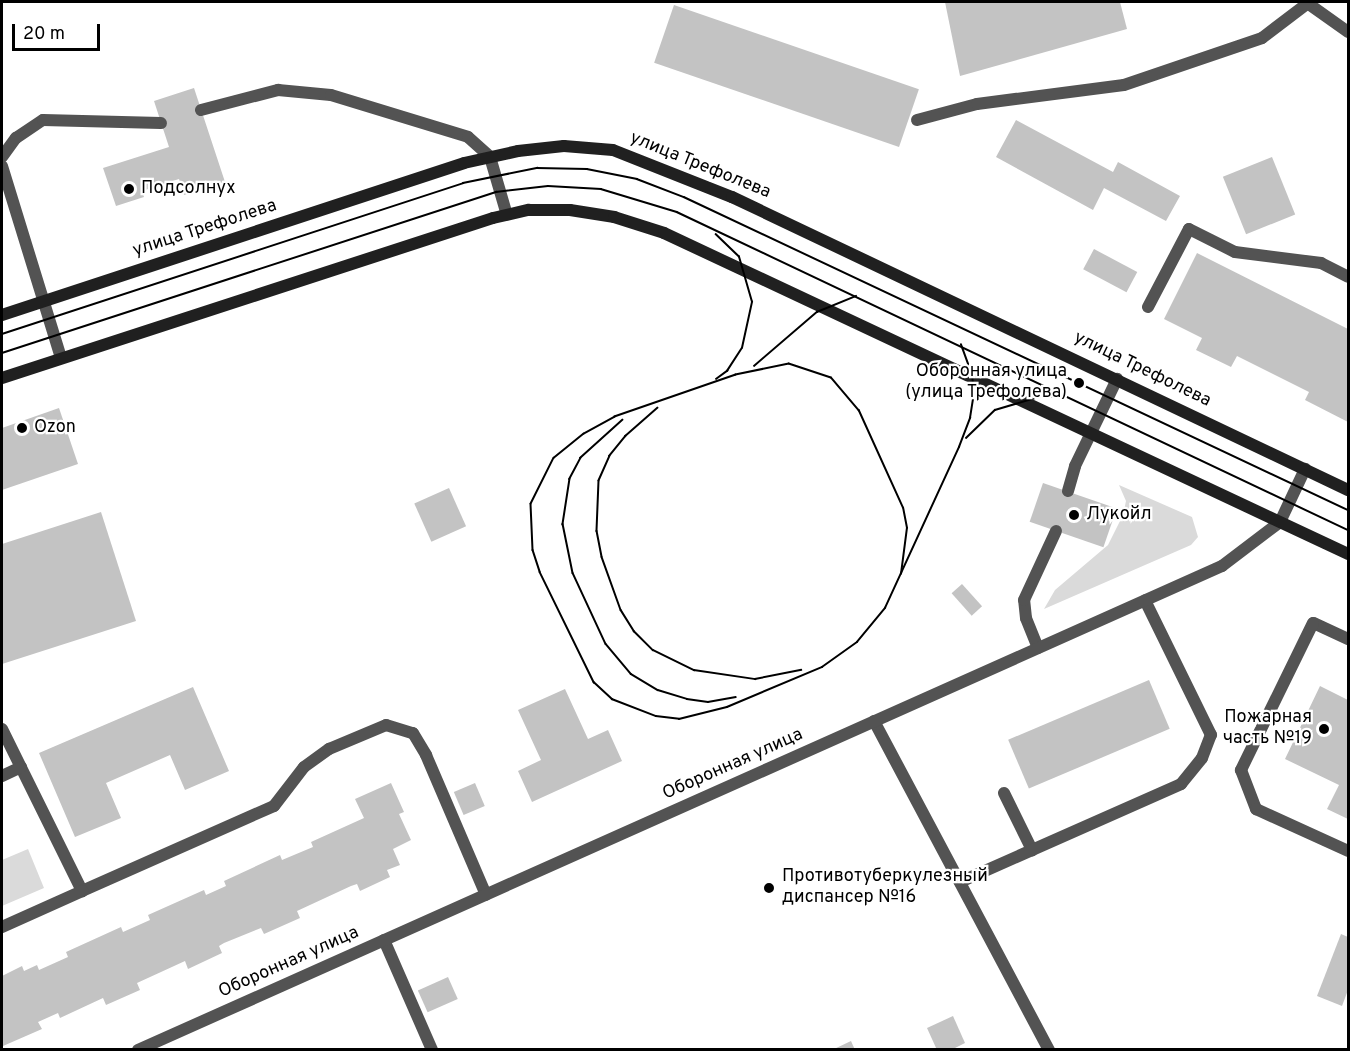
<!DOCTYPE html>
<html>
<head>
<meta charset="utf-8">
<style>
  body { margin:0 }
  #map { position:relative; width:1350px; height:1051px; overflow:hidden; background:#fff; font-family:Overpass,sans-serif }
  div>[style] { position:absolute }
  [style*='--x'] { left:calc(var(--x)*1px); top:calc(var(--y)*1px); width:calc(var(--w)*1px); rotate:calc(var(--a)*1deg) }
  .green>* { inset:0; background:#dadada }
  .building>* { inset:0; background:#c3c3c3; transform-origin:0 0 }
  .lane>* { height:12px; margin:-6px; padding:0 6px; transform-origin:6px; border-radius:6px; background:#535353 }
  .street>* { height:12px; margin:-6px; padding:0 6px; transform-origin:6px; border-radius:6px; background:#535353 }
  .secondary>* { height:12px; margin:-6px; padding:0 6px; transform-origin:6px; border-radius:6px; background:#202020 }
  .tram>* { height:1.5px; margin:-0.75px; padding:0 0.75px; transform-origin:0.75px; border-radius:0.75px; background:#000 }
  .dots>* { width:16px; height:16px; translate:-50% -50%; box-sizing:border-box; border:3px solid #fff; border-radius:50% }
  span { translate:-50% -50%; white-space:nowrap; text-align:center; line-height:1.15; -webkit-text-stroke:4.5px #fff; paint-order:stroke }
  .street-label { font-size:18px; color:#000 }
  .poi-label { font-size:18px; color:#000 }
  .left { translate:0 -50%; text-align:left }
  .right { translate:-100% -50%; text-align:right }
  .frame { position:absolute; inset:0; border:3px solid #000; pointer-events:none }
  .scale { position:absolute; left:12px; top:24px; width:88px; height:27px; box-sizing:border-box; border:3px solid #000; border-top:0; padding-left:8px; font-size:18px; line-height:21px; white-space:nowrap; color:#000; -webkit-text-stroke:4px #fff; paint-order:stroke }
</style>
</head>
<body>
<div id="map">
  <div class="green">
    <i style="clip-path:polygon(1119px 485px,1192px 517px,1198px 537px,1191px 545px,1044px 609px,1055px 590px,1108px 545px,1123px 515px,1126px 501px)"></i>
    <i style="clip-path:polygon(28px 849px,44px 888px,2px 906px,2px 860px)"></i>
  </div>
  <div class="building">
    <i style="clip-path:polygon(945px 2px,1120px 2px,1127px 29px,960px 76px)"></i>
    <i style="left:674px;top:5px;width:259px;height:61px;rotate:19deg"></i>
    <i style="clip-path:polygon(194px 88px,225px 182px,184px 195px,179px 179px,142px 191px,144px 197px,116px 206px,103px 168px,169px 147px,154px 101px)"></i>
    <i style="clip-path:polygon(1016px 120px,1113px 172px,1118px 162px,1180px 196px,1166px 221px,1104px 188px,1093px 210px,996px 157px)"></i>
    <i style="left:1272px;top:157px;width:62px;height:53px;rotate:68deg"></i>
    <i style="left:1094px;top:249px;width:49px;height:23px;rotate:28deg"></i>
    <i style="clip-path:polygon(1197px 253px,1348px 329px,1348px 422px,1305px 400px,1309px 392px,1237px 356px,1231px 367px,1196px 350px,1202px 338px,1164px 319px)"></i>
    <i style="clip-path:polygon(59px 408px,78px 464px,2px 490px,2px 428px)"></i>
    <i style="left:1043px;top:483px;width:78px;height:41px;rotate:19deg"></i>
    <i style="left:449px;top:488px;width:42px;height:38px;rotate:66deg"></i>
    <i style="clip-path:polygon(101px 512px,136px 621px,2px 664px,2px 544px)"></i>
    <i style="left:962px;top:584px;width:30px;height:14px;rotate:48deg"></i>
    <i style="left:1149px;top:680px;width:53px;height:153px;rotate:67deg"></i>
    <i style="clip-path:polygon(1320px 686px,1348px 700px,1348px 819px,1327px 809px,1339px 785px,1285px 759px)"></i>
    <i style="clip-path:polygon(193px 687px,229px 771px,185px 790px,170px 755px,106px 783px,121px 818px,75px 837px,39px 753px)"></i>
    <i style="clip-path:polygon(565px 689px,588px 739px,608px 730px,622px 761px,532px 802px,518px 771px,541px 760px,518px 710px)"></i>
    <i style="clip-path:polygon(391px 783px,404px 812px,399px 814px,411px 840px,393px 849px,400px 865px,387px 870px,390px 877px,360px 891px,357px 884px,351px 886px,297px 911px,300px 918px,264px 934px,261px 928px,224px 943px,219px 946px,222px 953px,188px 969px,185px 961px,137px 983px,140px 990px,106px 1005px,103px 998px,60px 1018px,58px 1013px,38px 1022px,42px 1029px,3px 1046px,2px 976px,22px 966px,24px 971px,37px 965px,39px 970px,68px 957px,66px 952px,121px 927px,123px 932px,150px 920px,148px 915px,204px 890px,206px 895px,226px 886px,224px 881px,280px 855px,282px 860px,313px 847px,311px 842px,364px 818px,355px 799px)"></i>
    <i style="left:475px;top:783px;width:25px;height:23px;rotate:67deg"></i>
    <i style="clip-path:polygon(1341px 934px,1348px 937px,1348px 990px,1342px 1006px,1317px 996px)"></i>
    <i style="left:448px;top:977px;width:24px;height:33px;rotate:66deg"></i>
    <i style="clip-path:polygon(953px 1016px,965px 1043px,951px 1050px,937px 1050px,927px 1028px)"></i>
    <i style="clip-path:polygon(851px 1041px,855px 1050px,832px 1050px)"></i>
  </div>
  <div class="lane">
    <i style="--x:1306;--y:2;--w:52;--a:35.5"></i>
    <i style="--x:201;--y:110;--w:80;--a:-14.6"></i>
    <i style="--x:278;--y:90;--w:53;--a:5.4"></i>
    <i style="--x:331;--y:95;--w:143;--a:17"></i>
    <i style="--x:468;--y:137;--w:30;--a:42"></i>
    <i style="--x:490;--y:157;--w:60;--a:73.7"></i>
    <i style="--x:917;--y:120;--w:62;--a:-14.9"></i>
    <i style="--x:977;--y:104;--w:148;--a:-7.4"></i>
    <i style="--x:1124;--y:85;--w:146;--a:-18.8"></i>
    <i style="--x:1262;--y:38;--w:58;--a:-37.3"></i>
    <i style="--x:2;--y:157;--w:24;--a:-54"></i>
    <i style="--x:16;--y:138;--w:32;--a:-34"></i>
    <i style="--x:43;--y:120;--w:118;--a:1.5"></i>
    <i style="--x:2;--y:166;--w:201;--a:72.9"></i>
    <i style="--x:1148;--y:307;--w:88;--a:-62.3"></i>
    <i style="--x:1189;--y:229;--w:51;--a:26.6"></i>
    <i style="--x:1235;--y:252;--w:87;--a:7.3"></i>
    <i style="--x:1321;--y:263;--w:30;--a:27"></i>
    <i style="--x:1068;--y:491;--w:26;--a:-74"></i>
    <i style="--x:1075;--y:466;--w:97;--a:-64.2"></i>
    <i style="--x:1348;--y:639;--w:38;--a:-155"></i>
    <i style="--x:1313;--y:623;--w:164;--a:116.1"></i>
    <i style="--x:1241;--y:770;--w:42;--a:69"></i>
    <i style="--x:1256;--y:809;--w:101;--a:24.5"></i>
    <i style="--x:1038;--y:648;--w:32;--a:-112"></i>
    <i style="--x:1026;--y:618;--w:18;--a:-96"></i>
    <i style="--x:1024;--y:600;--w:76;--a:-65.1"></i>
    <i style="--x:2;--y:729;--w:181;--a:63.7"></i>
    <i style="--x:82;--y:891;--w:210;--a:-23.9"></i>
    <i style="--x:274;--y:806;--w:49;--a:-52.4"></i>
    <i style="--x:304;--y:767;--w:31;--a:-36"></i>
    <i style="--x:329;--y:749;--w:62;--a:-22.8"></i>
    <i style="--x:386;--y:725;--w:28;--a:17"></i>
    <i style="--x:413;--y:733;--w:26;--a:59"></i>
    <i style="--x:426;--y:755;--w:152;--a:66.8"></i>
    <i style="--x:2;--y:776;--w:21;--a:-25"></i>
    <i style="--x:1004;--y:793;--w:64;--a:63.8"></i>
    <i style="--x:960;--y:882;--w:242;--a:-23.9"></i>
    <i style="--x:1181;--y:784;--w:33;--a:-51"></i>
    <i style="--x:1202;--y:758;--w:25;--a:-69"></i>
    <i style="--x:1211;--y:735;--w:150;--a:-116.1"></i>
    <i style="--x:2;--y:927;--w:88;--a:-24.2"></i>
    <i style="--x:384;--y:940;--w:120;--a:66.4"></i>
  </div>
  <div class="street">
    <i style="--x:874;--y:721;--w:373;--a:62"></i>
    <i style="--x:138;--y:1050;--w:1187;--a:-24.06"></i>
    <i style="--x:1222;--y:566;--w:73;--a:-37.2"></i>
    <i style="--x:1280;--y:522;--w:59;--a:-64.7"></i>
  </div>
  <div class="secondary">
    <i style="--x:2;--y:315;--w:486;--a:-18.2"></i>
    <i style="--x:464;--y:163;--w:55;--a:-12.5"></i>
    <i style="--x:518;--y:151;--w:46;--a:-6.2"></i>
    <i style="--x:564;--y:146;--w:49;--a:4.7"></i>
    <i style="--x:613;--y:150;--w:128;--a:21.6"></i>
    <i style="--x:732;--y:197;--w:682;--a:25.44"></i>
    <i style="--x:2;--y:378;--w:516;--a:-18.05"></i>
    <i style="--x:493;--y:218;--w:37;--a:-13"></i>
    <i style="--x:529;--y:210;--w:41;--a:0"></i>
    <i style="--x:570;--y:210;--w:45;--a:9"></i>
    <i style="--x:614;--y:217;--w:52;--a:17.7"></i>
    <i style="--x:664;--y:233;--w:756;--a:25.14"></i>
  </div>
  <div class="tram">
    <i style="--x:2;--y:334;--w:485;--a:-18.1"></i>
    <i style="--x:463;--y:183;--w:76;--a:-11.5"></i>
    <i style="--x:537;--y:168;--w:50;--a:1.1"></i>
    <i style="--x:587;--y:169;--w:51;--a:11.3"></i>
    <i style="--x:637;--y:179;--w:50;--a:21"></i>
    <i style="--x:684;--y:197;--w:734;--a:25.24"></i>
    <i style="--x:2;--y:353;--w:520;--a:-18.05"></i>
    <i style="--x:496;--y:192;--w:52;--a:-6.6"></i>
    <i style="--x:548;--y:186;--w:53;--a:3.2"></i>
    <i style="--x:601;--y:189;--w:79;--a:16.8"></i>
    <i style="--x:677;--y:212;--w:743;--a:25.36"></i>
    <i style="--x:754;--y:366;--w:83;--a:-40.6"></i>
    <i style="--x:817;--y:312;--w:42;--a:-22.3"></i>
    <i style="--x:716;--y:379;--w:14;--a:-36"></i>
    <i style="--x:727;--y:371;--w:27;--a:-57"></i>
    <i style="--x:742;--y:348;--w:47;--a:-77.7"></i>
    <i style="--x:752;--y:302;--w:47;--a:-106.1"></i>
    <i style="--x:739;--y:257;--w:32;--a:-136"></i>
    <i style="--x:658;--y:408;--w:43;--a:138.8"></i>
    <i style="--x:626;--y:436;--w:26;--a:129"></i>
    <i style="--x:610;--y:456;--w:27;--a:114"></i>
    <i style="--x:599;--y:481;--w:50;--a:92.3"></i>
    <i style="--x:597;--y:531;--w:26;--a:79"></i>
    <i style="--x:602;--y:557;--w:56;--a:70.3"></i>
    <i style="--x:621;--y:610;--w:25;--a:58"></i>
    <i style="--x:634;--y:631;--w:27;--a:45"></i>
    <i style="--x:653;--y:650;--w:46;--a:26"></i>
    <i style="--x:694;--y:670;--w:62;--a:8.4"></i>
    <i style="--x:755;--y:679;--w:47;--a:-11.1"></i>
    <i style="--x:623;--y:420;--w:57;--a:137.9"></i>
    <i style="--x:581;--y:458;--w:24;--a:118"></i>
    <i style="--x:570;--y:479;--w:46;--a:98.8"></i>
    <i style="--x:563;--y:524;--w:50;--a:78.5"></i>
    <i style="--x:573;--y:573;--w:78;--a:65.1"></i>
    <i style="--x:606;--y:644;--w:39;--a:50"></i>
    <i style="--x:631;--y:674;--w:31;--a:31"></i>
    <i style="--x:658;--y:690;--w:30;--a:17"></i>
    <i style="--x:687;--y:699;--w:21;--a:8"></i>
    <i style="--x:708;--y:702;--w:28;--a:-10"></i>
    <i style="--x:966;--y:438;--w:40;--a:-44"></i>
    <i style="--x:995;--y:410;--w:46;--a:-16.5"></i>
    <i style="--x:1039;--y:397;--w:24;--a:-2"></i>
    <i style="--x:901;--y:574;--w:46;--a:-82.6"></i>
    <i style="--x:907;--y:528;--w:20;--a:-101"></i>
    <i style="--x:903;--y:508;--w:107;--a:-114.4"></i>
    <i style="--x:859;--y:411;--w:43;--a:-130.3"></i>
    <i style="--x:831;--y:378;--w:44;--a:-161.6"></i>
    <i style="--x:789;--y:364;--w:54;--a:168.3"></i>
    <i style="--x:736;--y:375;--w:128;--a:160.9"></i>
    <i style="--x:615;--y:417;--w:35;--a:151"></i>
    <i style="--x:584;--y:434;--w:38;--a:141"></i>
    <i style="--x:554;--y:458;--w:51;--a:116.6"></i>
    <i style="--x:531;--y:504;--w:46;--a:87.5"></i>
    <i style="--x:533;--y:550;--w:23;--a:72"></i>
    <i style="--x:540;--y:572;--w:123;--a:63.9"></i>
    <i style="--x:594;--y:682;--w:25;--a:43"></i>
    <i style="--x:612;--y:699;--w:47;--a:21.1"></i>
    <i style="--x:656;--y:716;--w:23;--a:7"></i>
    <i style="--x:679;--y:719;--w:49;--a:-14"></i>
    <i style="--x:727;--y:707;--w:103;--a:-22.8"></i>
    <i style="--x:822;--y:667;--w:43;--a:-35.5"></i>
    <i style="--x:857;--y:642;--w:44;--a:-50.5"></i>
    <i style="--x:885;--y:608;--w:177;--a:-65.3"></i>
    <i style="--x:959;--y:447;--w:31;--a:-69"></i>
    <i style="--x:970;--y:418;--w:24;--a:-81"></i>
    <i style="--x:974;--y:394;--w:19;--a:-96"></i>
    <i style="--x:972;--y:375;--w:32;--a:-110"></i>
  </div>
  <div class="dots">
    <i style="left:129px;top:189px;background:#000"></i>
    <i style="left:1079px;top:383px;background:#000"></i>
    <i style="left:22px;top:428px;background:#000"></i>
    <i style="left:1074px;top:515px;background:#000"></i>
    <i style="left:1324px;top:729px;background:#000"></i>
    <i style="left:769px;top:888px;background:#000"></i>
  </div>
  <div class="street-label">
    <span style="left:700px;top:166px;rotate:22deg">улица Трефолева</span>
    <span style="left:205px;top:229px;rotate:-18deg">улица Трефолева</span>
    <span style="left:1142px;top:370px;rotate:26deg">улица Трефолева</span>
    <span style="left:733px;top:765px;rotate:-24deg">Оборонная улица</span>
    <span style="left:289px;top:963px;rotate:-24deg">Оборонная улица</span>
  </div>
  <div class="poi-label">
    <span class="left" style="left:141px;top:189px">Подсолнух</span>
    <span class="right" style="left:1067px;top:383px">Оборонная улица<br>(улица Трефолева)</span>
    <span class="left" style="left:34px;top:428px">Ozon</span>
    <span class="left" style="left:1086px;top:515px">Лукойл</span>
    <span class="right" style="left:1312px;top:729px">Пожарная<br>часть №19</span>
    <span class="left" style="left:782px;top:888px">Противотуберкулезный<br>диспансер №16</span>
  </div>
  <div class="frame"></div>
  <div class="scale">20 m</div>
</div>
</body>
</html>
